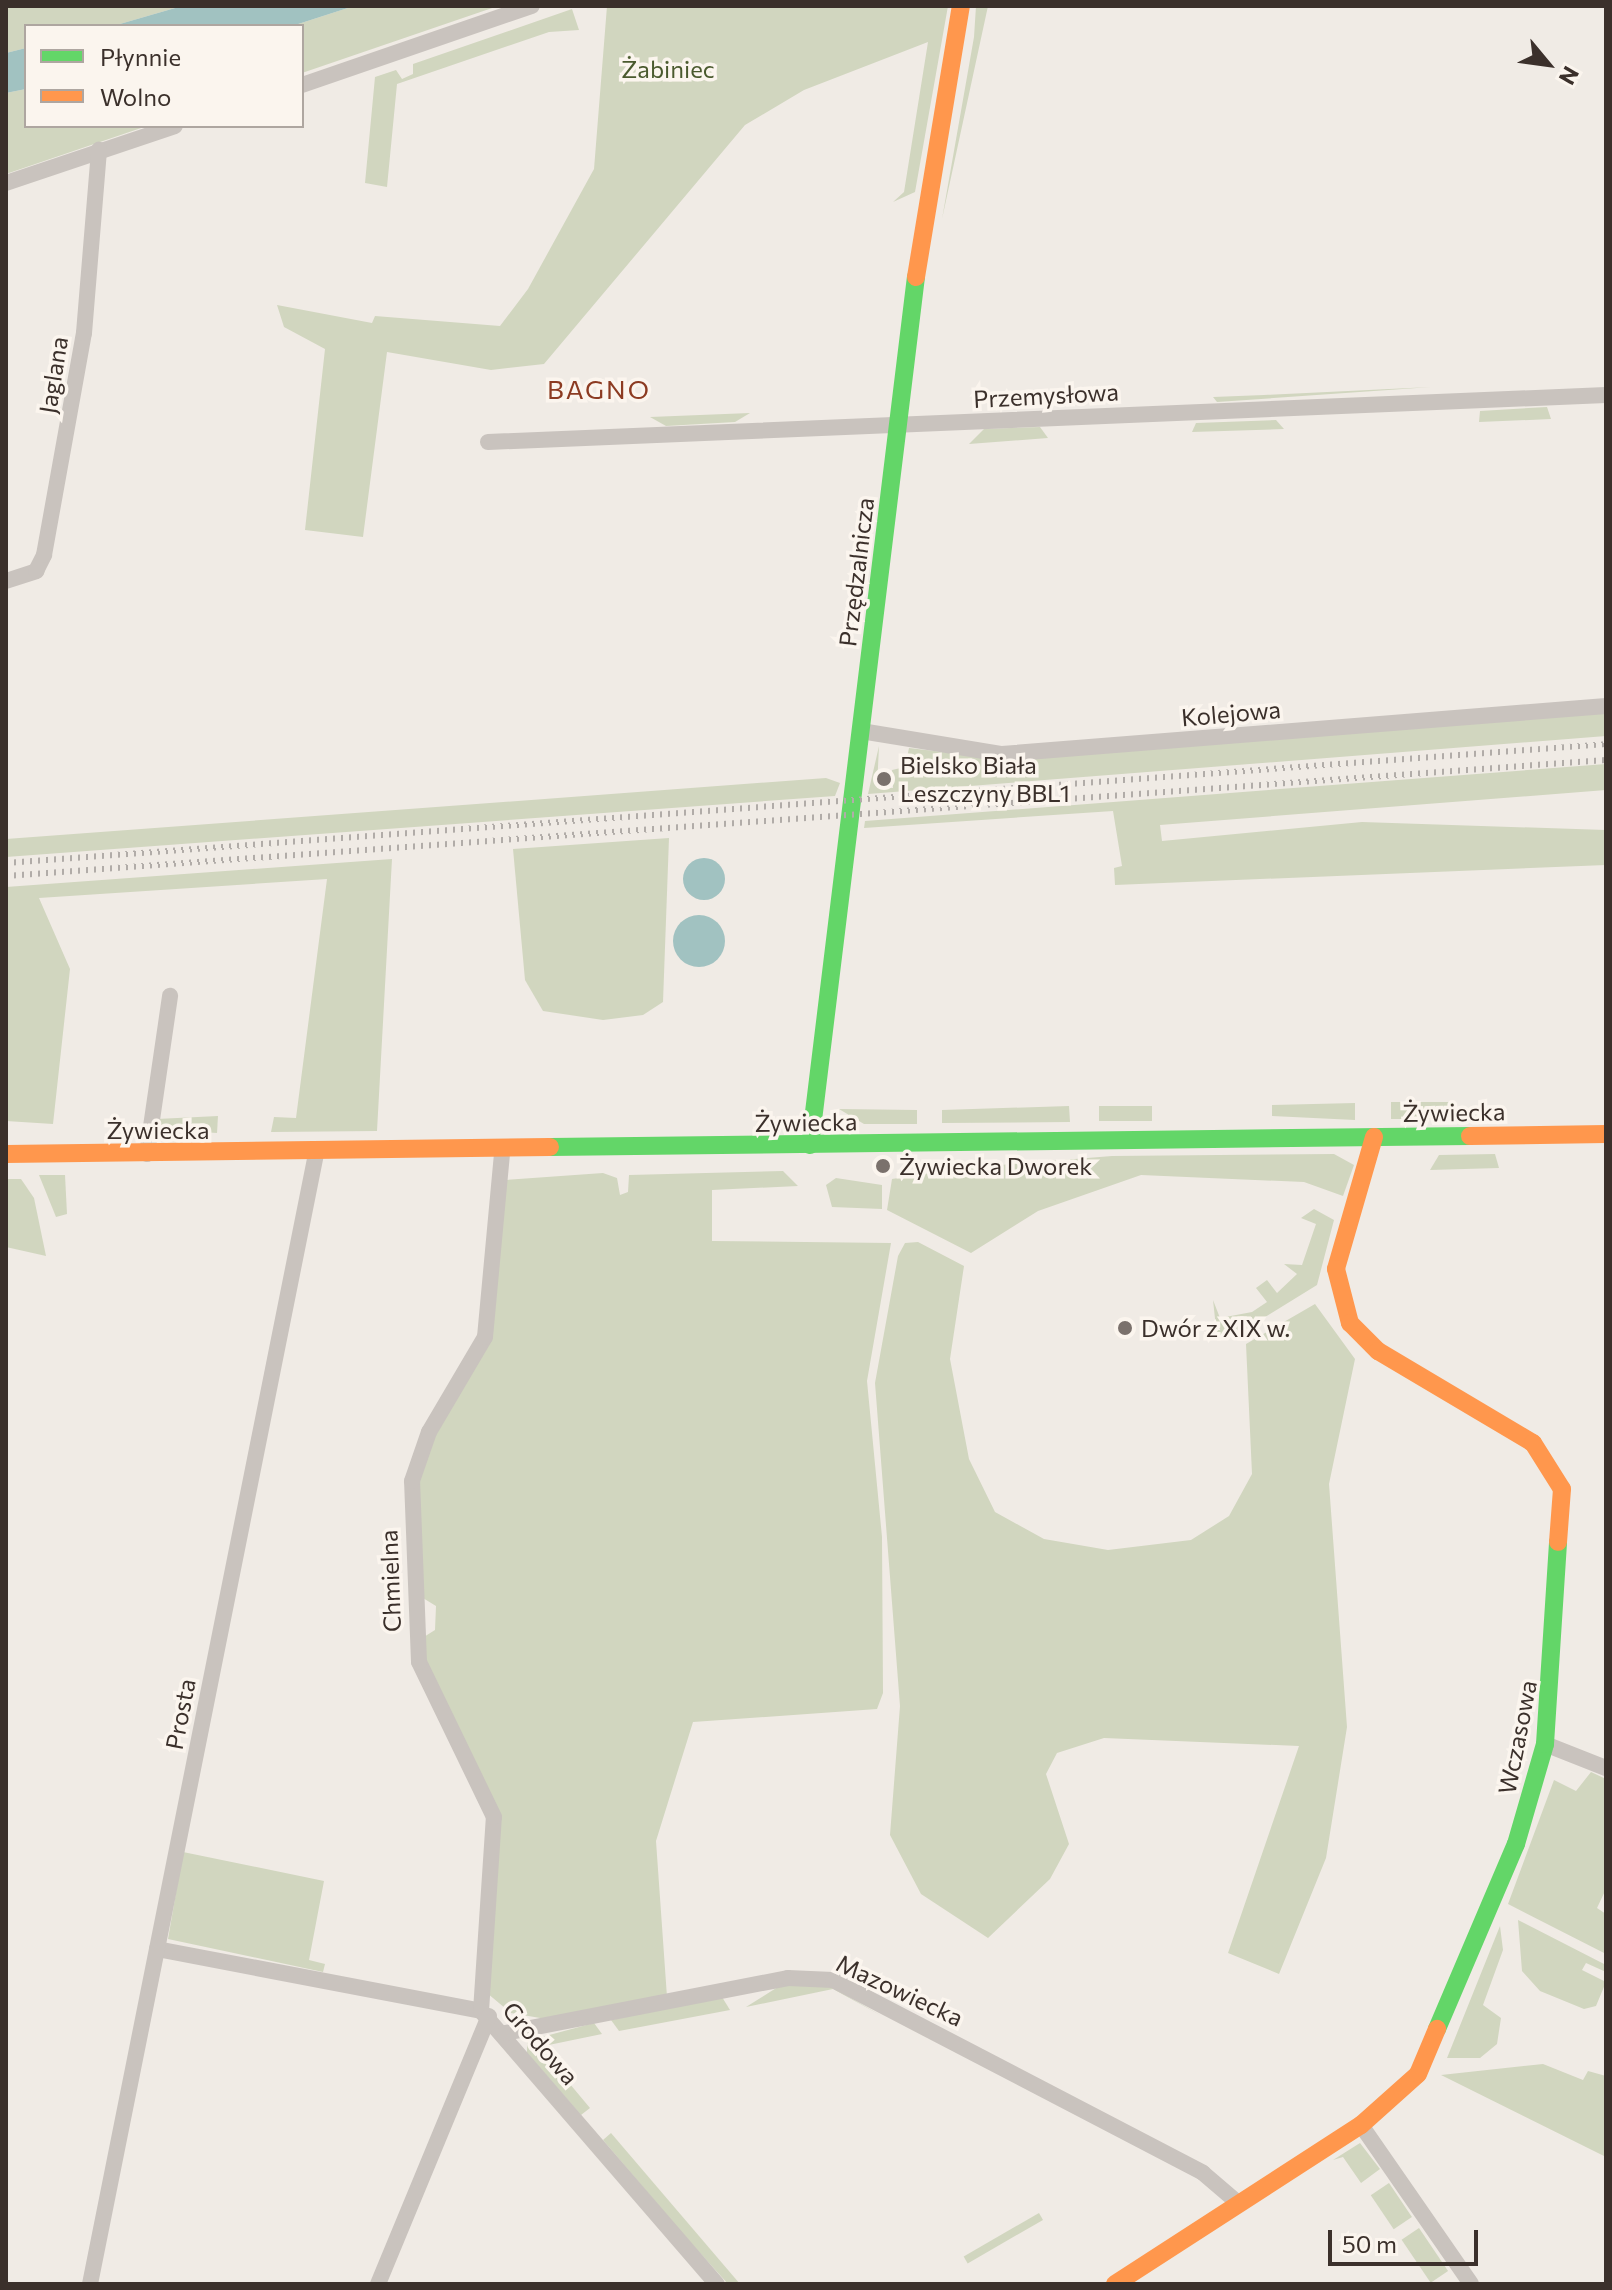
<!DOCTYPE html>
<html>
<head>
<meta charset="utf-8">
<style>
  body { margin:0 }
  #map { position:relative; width:1612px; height:2290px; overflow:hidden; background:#f0ebe5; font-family:Commissioner,sans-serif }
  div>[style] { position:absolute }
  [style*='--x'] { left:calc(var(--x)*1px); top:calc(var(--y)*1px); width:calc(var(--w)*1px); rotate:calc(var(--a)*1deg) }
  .green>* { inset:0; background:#d1d6bf; transform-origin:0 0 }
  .water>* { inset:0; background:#a1c2c1 }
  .round { border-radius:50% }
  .street>* { height:16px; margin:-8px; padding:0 8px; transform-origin:8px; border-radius:8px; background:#c9c3be }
  .fast>* { height:18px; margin:-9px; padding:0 9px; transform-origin:9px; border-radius:9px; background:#63d668 }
  .slow>* { height:18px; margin:-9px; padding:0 9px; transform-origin:9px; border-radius:9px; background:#ff974d }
  .rail>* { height:6px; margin-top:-3px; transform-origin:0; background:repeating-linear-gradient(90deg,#b1aca8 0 2px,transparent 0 8px) }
  .dots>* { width:22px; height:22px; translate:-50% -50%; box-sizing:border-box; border:4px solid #fbf5ee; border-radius:50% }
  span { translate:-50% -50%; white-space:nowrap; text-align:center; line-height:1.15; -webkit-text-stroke:7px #fbf5ee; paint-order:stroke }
  .park-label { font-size:24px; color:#4a5a2e }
  .street-label { font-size:24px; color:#3b302b }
  .poi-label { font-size:24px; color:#3b302b }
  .left { translate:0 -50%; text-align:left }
  .neighbourhood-label { font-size:26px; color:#8c3b22; letter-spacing:2px }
  .frame { position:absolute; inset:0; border:8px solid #3b302b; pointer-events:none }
  .legend { position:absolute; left:24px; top:24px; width:280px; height:104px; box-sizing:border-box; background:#fbf5ee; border:2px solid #aea6a0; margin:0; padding:10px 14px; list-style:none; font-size:24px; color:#3b302b }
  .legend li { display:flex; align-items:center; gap:16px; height:40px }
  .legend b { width:40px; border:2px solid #aea6a0 }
  .north { position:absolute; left:1508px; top:24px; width:80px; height:80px; -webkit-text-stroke:6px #fbf5ee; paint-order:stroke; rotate:119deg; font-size:22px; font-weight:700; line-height:32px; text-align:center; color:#3b302b }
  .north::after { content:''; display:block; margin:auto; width:28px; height:36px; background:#3b302b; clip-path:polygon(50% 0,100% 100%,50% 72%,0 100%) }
  .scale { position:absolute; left:1328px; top:2230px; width:150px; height:36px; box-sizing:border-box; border:4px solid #3b302b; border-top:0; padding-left:10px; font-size:24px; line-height:28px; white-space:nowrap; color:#3b302b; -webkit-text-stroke:6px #fbf5ee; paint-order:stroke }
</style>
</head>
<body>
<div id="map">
  <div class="green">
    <i style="clip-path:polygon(6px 6px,182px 6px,113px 26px,26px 26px,26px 48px,6px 53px)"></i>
    <i style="clip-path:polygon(354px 6px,498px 6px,302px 73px,302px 26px,292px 26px)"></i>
    <i style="clip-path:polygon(607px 6px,948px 6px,915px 192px,893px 202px,904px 192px,928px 42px,804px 90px,745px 125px,544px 364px,491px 370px,387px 352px,363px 537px,305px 530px,325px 349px,284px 327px,277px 305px,372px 323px,375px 316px,500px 326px,528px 289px,594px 169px)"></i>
    <i style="clip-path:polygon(976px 6px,988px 6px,942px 219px,974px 37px)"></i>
    <i style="clip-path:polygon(572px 9px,579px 30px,549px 32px,397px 84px,387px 187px,365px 183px,375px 77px,396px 70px,402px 79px,413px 74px,413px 64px)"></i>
    <i style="clip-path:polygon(26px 89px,26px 126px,147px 126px,6px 174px,6px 93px)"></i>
    <i style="clip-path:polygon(1431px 387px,1217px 402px,1213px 397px,1264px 395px)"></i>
    <i style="clip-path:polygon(1547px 407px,1551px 419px,1479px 422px,1480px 411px)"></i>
    <i style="clip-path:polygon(750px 413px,735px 422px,666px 426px,650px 417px)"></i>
    <i style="clip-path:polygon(1276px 420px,1284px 429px,1192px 432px,1196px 423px)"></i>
    <i style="clip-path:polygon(1040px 427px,1048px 438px,969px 444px,984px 429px)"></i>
    <i style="clip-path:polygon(1606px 711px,1606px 736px,868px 794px,879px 746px,877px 788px,893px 788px,892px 770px,905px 767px,909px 748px,1002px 759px)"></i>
    <i style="clip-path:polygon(1606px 764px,1606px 790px,1160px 825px,1162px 841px,1362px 822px,1606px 830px,1606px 865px,1115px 885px,1114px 868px,1122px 866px,1113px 811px,864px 828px,865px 821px)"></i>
    <i style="clip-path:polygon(826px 778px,840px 783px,835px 796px,6px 857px,6px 839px)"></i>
    <i style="clip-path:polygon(669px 838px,663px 1002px,643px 1015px,603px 1020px,543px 1011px,525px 980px,513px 849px)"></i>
    <i style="clip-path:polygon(392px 859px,377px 1131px,271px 1132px,274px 1117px,296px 1118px,327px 879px,39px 898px,70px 969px,53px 1124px,6px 1121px,6px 887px)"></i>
    <i style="left:1454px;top:1102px;width:17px;height:63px;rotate:90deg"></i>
    <i style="clip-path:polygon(1355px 1103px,1355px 1120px,1272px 1116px,1272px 1105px)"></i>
    <i style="clip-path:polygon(1069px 1106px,1070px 1122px,942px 1123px,942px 1110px)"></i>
    <i style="left:1099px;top:1106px;width:53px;height:15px"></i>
    <i style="clip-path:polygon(839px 1109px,917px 1110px,917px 1124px,864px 1124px)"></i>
    <i style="clip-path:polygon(218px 1116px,217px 1133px,157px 1129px,157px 1119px)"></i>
    <i style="clip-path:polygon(1334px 1154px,1354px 1165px,1343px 1196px,1304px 1182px,1141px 1175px,1038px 1211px,971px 1253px,887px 1210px,892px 1179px,962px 1168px,1112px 1156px)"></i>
    <i style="clip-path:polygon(1495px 1154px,1499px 1168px,1430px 1170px,1439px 1155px)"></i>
    <i style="clip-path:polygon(783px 1171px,798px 1186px,712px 1190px,712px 1241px,891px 1243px,867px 1381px,882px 1537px,883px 1693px,877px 1709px,693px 1722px,656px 1841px,667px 1997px,546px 2019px,511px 2013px,487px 1993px,499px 1832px,428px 1679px,419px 1640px,435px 1630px,436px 1606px,418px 1595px,419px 1466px,481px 1353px,505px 1180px,603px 1173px,617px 1178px,620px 1195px,628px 1192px,629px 1175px)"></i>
    <i style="clip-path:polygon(39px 1175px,65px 1175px,67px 1214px,56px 1217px)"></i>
    <i style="clip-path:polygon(836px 1178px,882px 1185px,882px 1209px,832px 1207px,826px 1185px)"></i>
    <i style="clip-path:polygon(6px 1179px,21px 1179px,34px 1198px,46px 1256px,6px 1247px)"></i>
    <i style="clip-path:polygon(1314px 1209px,1334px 1220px,1317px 1285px,1241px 1332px,1217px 1337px,1213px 1300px,1220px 1318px,1252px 1312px,1267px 1302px,1256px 1288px,1267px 1280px,1277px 1293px,1297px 1274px,1284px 1264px,1302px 1265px,1316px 1224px,1301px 1218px)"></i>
    <i style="clip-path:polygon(918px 1242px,964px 1266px,950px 1359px,969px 1459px,995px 1512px,1044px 1539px,1108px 1550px,1191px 1540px,1229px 1516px,1252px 1474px,1246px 1344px,1315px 1304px,1355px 1359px,1329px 1484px,1347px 1727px,1326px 1858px,1279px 1974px,1228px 1953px,1299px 1746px,1104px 1738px,1057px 1753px,1046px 1774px,1069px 1844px,1050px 1879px,988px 1938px,921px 1894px,890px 1835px,900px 1706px,875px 1383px,898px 1256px,905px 1243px)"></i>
    <i style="clip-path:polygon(1591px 1772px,1606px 1779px,1606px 1889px,1597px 1908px,1606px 1914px,1606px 1954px,1508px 1904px,1554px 1780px,1576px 1791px)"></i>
    <i style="clip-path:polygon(183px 1852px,324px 1881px,309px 1960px,325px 1964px,323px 1972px,168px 1939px)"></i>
    <i style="clip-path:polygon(1518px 1920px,1606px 1965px,1606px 1972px,1586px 1963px,1582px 1970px,1606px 1982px,1596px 2006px,1584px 2009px,1540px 1991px,1522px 1971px)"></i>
    <i style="clip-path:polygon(1500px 1926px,1503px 1950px,1483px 2005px,1501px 2018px,1497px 2044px,1480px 2058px,1447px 2058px)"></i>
    <i style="clip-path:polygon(781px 1985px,828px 1985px,882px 2016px,833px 1989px,746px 2007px)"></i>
    <i style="clip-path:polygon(722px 1997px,730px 2010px,619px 2031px,611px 2020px)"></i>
    <i style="clip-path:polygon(594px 2023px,602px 2034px,539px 2047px,590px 2108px,581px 2115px,527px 2053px,527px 2041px)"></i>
    <i style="clip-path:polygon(1543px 2064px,1583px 2080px,1588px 2071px,1606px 2076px,1606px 2157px,1441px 2075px)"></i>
    <i style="clip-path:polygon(611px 2133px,740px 2284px,728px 2284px,682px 2233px,603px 2140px)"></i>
    <i style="clip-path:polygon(1360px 2143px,1380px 2169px,1361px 2183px,1343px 2157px,1333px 2160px)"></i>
    <i style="left:1389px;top:2183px;width:41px;height:22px;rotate:56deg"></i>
    <i style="left:1039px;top:2213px;width:8px;height:87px;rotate:60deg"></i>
    <i style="left:1419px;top:2228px;width:52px;height:21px;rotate:56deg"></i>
  </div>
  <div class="water">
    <i style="clip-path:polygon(182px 6px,354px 6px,292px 26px,113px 26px)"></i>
    <i style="clip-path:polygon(26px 48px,26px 89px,6px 93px,6px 53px)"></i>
    <i class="round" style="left:683px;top:858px;width:42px;height:42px"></i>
    <i class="round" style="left:673px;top:915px;width:52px;height:52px"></i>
  </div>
  <div class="street">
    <i style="--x:302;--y:85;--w:243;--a:-19"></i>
    <i style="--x:6;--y:183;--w:178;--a:-18.6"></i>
    <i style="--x:488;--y:442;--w:1119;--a:-2.41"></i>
    <i style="--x:6;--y:581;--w:32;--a:-18"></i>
    <i style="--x:36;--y:571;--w:18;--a:-63"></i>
    <i style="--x:44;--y:555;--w:226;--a:-79.8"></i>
    <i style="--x:84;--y:333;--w:184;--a:-85.3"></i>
    <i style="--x:861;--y:731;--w:143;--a:9.3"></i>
    <i style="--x:1002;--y:754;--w:606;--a:-4.54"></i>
    <i style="--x:147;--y:1154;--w:160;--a:-81.7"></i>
    <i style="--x:1545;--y:1744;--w:66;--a:21.5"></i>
    <i style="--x:157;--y:1949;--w:330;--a:10.8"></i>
    <i style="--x:481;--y:2011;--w:361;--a:49.2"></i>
    <i style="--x:481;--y:2011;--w:194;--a:-86.2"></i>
    <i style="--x:494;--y:1817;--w:172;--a:-115.8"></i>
    <i style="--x:419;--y:1662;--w:181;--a:-92.2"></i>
    <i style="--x:412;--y:1481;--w:52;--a:-70.9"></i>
    <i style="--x:429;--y:1432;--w:110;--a:-59.5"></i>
    <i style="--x:485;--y:1337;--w:186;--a:-84.7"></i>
    <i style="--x:505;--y:2033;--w:288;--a:-11"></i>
    <i style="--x:788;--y:1978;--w:45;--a:2.5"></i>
    <i style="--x:833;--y:1980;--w:417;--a:27.5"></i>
    <i style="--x:1203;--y:2173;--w:45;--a:40.5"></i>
    <i style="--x:1361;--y:2125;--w:193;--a:55.3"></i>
    <i style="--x:90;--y:2284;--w:1152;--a:-78.69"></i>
    <i style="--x:378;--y:2284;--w:290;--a:-67.5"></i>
  </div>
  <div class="fast">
    <i style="--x:810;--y:1145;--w:874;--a:-83.04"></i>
    <i style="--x:550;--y:1147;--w:920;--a:-0.69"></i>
    <i style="--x:1437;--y:2029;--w:201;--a:-66.9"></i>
    <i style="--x:1516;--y:1844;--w:104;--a:-73.8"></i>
    <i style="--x:1545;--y:1744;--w:202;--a:-86.3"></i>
  </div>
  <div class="slow">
    <i style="--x:916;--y:277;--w:275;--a:-80.6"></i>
    <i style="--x:1470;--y:1136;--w:136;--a:-0.8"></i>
    <i style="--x:1374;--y:1137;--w:137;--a:106.1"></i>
    <i style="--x:1336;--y:1269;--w:56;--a:75.5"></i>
    <i style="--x:1350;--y:1323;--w:40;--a:45"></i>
    <i style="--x:1378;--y:1351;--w:180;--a:30.7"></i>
    <i style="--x:1533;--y:1443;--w:54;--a:57.8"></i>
    <i style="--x:1562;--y:1489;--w:53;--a:94.3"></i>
    <i style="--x:6;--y:1154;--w:544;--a:-0.74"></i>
    <i style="--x:1115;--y:2284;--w:293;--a:-32.9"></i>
    <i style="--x:1361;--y:2125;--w:76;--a:-41.8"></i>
    <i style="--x:1418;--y:2074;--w:49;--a:-67.1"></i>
  </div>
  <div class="rail">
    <i style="--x:6;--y:863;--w:1604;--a:-4.25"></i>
    <i style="--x:6;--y:876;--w:1604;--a:-4.15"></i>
  </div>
  <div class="dots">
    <i style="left:884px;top:779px;background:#7a716c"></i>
    <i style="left:883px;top:1166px;background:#7a716c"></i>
    <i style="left:1125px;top:1328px;background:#7a716c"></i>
  </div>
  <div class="park-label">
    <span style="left:668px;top:69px">Żabiniec</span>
  </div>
  <div class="street-label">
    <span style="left:53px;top:375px;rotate:-81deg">Jaglana</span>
    <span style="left:1046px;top:395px;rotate:-3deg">Przemysłowa</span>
    <span style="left:856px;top:572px;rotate:-83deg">Przędzalnicza</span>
    <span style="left:1231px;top:713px;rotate:-5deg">Kolejowa</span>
    <span style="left:1454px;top:1112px;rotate:-1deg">Żywiecka</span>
    <span style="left:806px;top:1122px;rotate:-1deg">Żywiecka</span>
    <span style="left:158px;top:1130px">Żywiecka</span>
    <span style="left:390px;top:1581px;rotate:-92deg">Chmielna</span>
    <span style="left:180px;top:1714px;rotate:-79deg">Prosta</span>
    <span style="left:1517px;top:1737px;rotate:-79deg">Wczasowa</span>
    <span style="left:900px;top:1990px;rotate:25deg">Mazowiecka</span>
    <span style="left:541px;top:2043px;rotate:49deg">Grodowa</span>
  </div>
  <div class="poi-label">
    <span class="left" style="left:900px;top:779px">Bielsko Biała<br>Leszczyny BBL1</span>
    <span class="left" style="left:899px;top:1166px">Żywiecka Dworek</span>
    <span class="left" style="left:1141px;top:1328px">Dwór z XIX w.</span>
  </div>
  <div class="neighbourhood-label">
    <span style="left:599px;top:389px">BAGNO</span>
  </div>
  <div class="frame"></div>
  <ul class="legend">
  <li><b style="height:10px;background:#63d668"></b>Płynnie</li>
  <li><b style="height:10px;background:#ff974d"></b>Wolno</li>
  </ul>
  <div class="north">N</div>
  <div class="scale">50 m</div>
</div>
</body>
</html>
